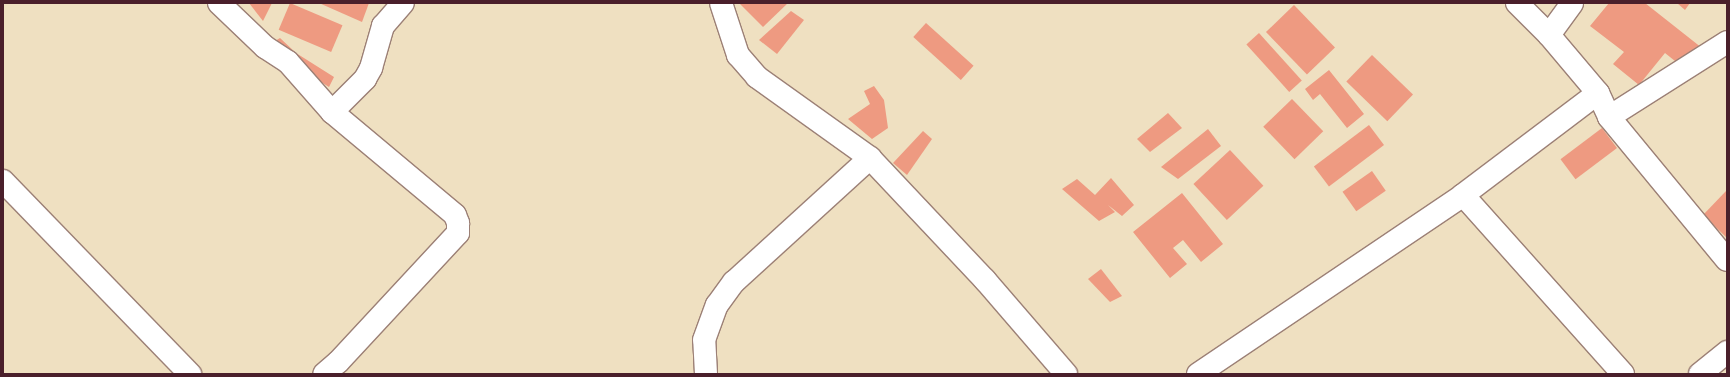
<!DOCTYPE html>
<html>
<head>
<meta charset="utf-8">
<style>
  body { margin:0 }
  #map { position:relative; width:1730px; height:377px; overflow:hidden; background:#efe0c1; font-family:Delius,sans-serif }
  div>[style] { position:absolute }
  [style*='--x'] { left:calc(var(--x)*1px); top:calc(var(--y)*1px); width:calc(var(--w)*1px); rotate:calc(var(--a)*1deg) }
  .building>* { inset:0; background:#ee9a81; transform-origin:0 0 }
  .roads { filter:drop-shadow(1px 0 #9c8076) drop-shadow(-1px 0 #9c8076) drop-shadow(0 1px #9c8076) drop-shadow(0 -1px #9c8076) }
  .minor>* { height:22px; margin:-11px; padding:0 11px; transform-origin:11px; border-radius:11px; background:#fff }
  span { translate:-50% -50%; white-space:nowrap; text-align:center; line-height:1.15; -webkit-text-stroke:3px #f7f3e8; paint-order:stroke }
  .frame { position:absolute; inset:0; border:4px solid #4a1f2b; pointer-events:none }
</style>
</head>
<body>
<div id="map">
  <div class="building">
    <i style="clip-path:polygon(249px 3px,272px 3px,263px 21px)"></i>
    <i style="left:290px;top:3px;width:57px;height:29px;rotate:23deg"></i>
    <i style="clip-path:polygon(319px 3px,369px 3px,362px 22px)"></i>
    <i style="clip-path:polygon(739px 3px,788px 3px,763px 27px)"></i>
    <i style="clip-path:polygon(1609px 3px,1645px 3px,1702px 48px,1685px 69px,1665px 53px,1639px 85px,1613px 64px,1624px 52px,1590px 26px)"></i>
    <i style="clip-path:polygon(1677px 3px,1690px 3px,1685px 10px)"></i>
    <i style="left:1294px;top:5px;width:59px;height:39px;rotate:46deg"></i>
    <i style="clip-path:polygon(791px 11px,804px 20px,777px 54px,759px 40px)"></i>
    <i style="left:926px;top:23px;width:64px;height:19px;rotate:42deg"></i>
    <i style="left:1259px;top:33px;width:64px;height:17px;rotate:48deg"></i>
    <i style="clip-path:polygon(280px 38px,296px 53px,334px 77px,329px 87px,265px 47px)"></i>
    <i style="left:1372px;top:55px;width:57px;height:37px;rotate:44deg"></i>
    <i style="clip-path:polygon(1329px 70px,1364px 114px,1347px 128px,1320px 94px,1313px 100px,1305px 89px)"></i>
    <i style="clip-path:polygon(874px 86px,884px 100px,888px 128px,872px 139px,848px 119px,870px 104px,864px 91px)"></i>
    <i style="left:1292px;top:99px;width:45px;height:40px;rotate:46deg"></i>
    <i style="clip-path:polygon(1168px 113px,1182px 128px,1150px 152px,1137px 139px)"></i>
    <i style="left:1369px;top:125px;width:25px;height:69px;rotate:53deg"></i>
    <i style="left:1602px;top:128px;width:25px;height:52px;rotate:53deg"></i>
    <i style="clip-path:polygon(1208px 129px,1221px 146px,1178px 179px,1161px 167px)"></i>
    <i style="clip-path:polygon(923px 131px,932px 139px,907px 175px,893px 163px)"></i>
    <i style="left:1230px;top:150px;width:49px;height:50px;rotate:47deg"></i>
    <i style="left:1372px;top:171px;width:24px;height:36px;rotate:55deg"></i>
    <i style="clip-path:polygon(1111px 178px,1134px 205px,1122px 216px,1108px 205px,1115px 212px,1099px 221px,1062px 189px,1077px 179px,1095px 195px)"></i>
    <i style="clip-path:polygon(1727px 190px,1727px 238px,1703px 215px)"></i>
    <i style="clip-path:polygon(1182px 193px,1223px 244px,1201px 262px,1183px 240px,1173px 248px,1187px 264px,1170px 278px,1133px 232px)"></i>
    <i style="clip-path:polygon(1101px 269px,1122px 296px,1110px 302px,1088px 279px)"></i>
  </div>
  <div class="roads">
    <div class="minor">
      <i style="--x:219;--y:3;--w:64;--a:43.7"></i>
      <i style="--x:265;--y:47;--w:27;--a:33"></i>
      <i style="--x:288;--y:62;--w:67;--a:48.7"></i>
      <i style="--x:332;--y:112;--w:160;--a:39.9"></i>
      <i style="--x:455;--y:215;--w:9;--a:69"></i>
      <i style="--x:458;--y:223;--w:10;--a:90"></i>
      <i style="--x:458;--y:233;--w:176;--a:132.9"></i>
      <i style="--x:338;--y:362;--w:18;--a:139"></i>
      <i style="--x:721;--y:3;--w:55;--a:71.9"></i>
      <i style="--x:738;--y:55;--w:29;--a:49"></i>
      <i style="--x:757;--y:77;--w:139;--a:35.6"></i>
      <i style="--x:870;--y:158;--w:168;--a:46.7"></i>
      <i style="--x:985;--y:280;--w:124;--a:49.2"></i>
      <i style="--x:1517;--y:3;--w:45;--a:45"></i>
      <i style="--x:1549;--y:35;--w:76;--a:49.8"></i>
      <i style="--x:1598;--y:93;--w:26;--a:65"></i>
      <i style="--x:1609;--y:117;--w:185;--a:50.5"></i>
      <i style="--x:1549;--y:35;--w:39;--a:-54"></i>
      <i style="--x:332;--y:112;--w:47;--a:-45"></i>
      <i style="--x:365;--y:79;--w:13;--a:-61"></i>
      <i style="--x:371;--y:68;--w:44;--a:-74.1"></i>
      <i style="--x:383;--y:26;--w:30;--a:-49"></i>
      <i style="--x:1609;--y:117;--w:140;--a:-32.4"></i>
      <i style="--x:3;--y:181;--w:269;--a:45.9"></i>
      <i style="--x:1463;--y:195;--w:240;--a:48.2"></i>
      <i style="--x:706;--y:374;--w:34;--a:-93"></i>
      <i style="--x:704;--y:340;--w:37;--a:-70"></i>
      <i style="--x:717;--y:305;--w:29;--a:-54"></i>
      <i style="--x:734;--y:282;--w:184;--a:-42.4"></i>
      <i style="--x:1198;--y:374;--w:320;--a:-34"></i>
      <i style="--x:1463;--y:195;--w:169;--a:-37.1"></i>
      <i style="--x:1700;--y:374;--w:35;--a:-39"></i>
    </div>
  </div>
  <div class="frame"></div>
</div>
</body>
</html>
